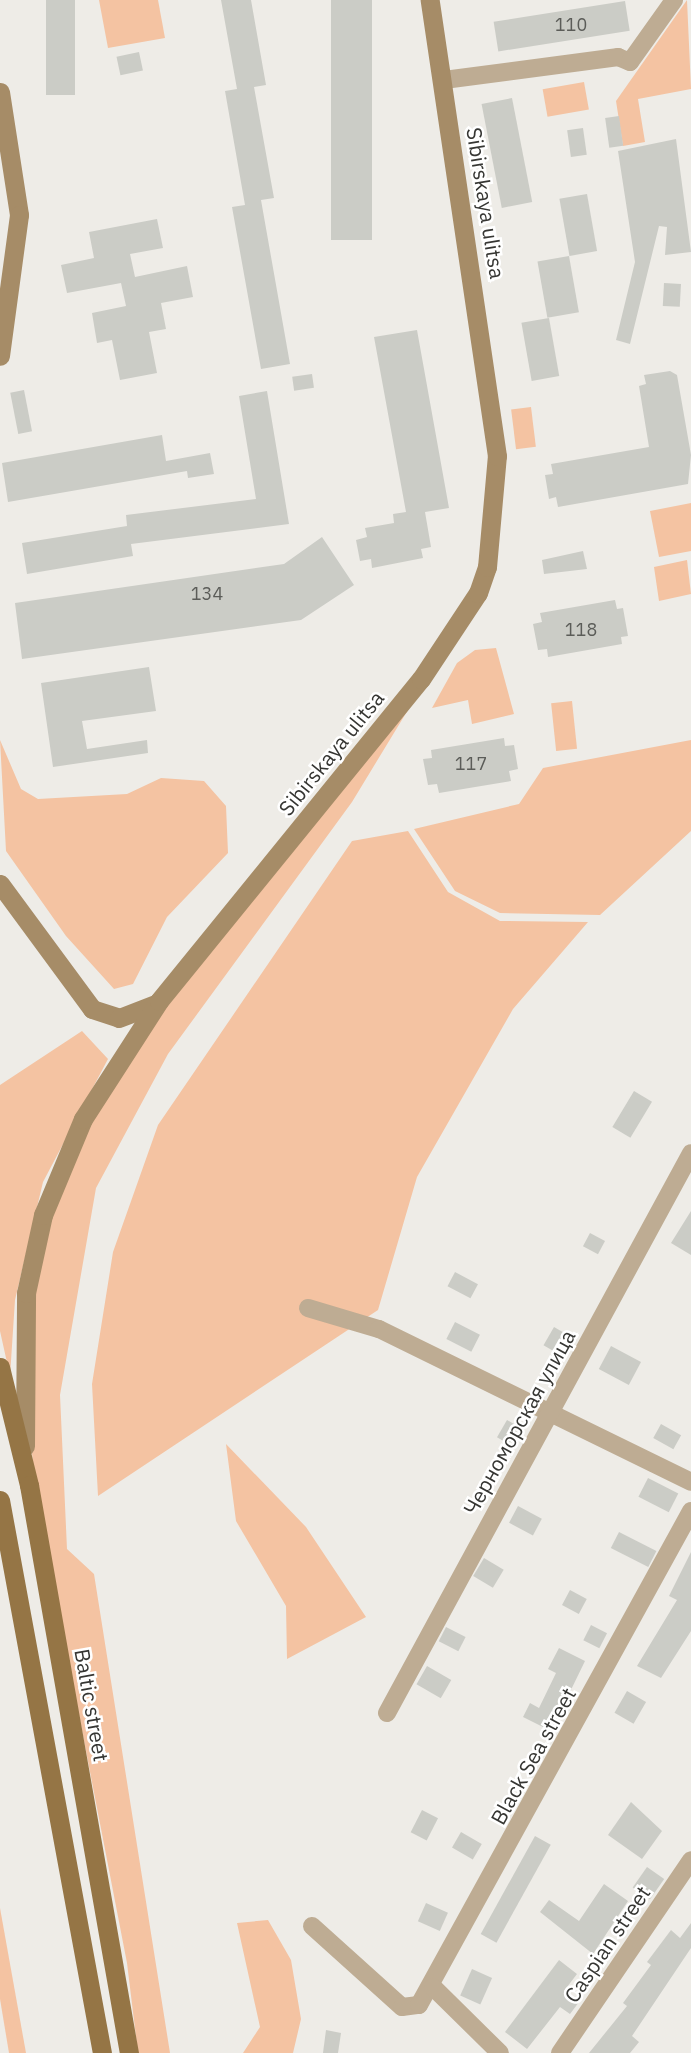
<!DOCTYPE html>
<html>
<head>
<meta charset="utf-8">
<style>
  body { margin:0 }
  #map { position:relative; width:691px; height:2053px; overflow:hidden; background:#eeece7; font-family:"IBM Plex Sans",sans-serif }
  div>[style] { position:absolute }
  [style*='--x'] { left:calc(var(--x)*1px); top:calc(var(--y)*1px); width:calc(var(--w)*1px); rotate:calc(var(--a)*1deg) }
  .green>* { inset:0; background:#f4c3a2; transform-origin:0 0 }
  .building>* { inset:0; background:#cbccc6; transform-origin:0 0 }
  .minor>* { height:18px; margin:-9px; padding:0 9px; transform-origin:9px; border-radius:9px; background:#beac93 }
  .secondary>* { height:19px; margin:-9.5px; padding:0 9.5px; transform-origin:9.5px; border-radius:9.5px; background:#a68c67 }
  .primary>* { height:19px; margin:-9.5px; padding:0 9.5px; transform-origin:9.5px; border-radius:9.5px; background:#957545 }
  span { translate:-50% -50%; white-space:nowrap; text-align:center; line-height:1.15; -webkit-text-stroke:5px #fff; paint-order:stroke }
  .number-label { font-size:18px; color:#5b5c58 }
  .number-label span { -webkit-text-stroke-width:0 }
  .street-label { font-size:21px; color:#363633 }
</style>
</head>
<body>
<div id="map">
  <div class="green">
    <i style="clip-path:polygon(99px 0,158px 0,165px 38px,108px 48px)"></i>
    <i style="clip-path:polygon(687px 0,691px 89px,638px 99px,645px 142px,623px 146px,616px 101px)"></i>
    <i style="left:584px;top:82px;width:28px;height:42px;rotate:80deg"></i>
    <i style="left:531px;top:407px;width:40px;height:20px;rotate:83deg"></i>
    <i style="clip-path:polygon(691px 503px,691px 551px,659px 557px,650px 511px)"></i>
    <i style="clip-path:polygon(687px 560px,691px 594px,659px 601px,654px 567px)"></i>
    <i style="clip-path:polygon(496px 648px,514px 714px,472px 724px,468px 700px,432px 708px,457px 663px,475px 650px)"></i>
    <i style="clip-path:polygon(414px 700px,352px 802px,168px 1054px,96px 1188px,60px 1395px,67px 1549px,94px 1574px,170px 2053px,138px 2053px,127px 1963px,37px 1498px,25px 1392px,29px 1300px,60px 1178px,147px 1027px)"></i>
    <i style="left:572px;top:701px;width:48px;height:21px;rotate:84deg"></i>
    <i style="clip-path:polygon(0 740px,21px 789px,38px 799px,127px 794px,161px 778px,204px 781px,226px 806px,228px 853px,167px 917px,133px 984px,114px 989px,66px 936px,6px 851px)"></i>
    <i style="clip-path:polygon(691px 740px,691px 831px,600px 915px,500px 913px,455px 891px,414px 829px,519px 804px,543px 768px)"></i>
    <i style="clip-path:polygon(408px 831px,448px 892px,500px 921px,588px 922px,513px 1009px,417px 1177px,378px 1310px,98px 1496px,92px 1384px,113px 1252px,158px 1125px,352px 841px)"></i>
    <i style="clip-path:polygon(82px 1031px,108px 1059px,43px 1182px,15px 1300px,10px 1376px,0 1331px,0 1085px)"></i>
    <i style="clip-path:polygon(226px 1444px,306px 1527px,366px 1617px,287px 1659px,286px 1606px,236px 1521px)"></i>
    <i style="clip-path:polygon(0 1908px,26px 2053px,9px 2053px,0 1999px)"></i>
    <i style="clip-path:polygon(268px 1920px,291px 1960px,301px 2019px,293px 2053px,243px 2053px,260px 2027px,237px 1923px)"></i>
  </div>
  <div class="building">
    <i style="left:46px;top:0;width:29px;height:95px"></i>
    <i style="clip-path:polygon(221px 0,251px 0,266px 85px,254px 87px,274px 198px,261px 200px,290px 364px,261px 369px,232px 207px,245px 205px,225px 91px,237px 89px)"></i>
    <i style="left:331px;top:0;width:41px;height:240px"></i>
    <i style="left:625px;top:1px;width:30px;height:133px;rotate:81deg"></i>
    <i style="left:139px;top:52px;width:19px;height:23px;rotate:78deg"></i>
    <i style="left:512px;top:98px;width:106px;height:31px;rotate:79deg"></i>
    <i style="left:619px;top:116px;width:30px;height:14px;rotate:82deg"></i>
    <i style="left:583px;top:128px;width:27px;height:16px;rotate:82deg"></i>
    <i style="clip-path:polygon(676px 139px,691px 252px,665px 255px,667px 227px,659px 226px,630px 344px,616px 340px,635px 262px,618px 151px)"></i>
    <i style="left:587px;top:194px;width:58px;height:28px;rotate:80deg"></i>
    <i style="clip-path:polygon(157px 219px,163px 248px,130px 254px,135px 277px,187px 266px,193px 297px,161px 303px,166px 329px,149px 332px,157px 373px,120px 380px,112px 340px,97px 343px,92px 313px,126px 306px,121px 283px,67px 293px,61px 265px,94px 258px,89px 232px)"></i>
    <i style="left:569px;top:256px;width:57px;height:32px;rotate:80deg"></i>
    <i style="left:664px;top:283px;width:17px;height:23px;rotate:3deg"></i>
    <i style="left:549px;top:318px;width:59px;height:28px;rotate:80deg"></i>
    <i style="clip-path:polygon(417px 330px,449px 508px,425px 512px,431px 547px,421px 549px,423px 558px,372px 568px,371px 559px,360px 561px,356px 540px,367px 537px,365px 528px,394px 523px,393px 514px,406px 512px,374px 337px)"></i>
    <i style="clip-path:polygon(670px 371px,677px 375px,691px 455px,688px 484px,558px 507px,556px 497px,549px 499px,545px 475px,553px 474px,551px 464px,649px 447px,639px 386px,646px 384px,644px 375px)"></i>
    <i style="left:312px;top:374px;width:14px;height:20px;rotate:82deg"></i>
    <i style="left:24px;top:390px;width:42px;height:14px;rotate:79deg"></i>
    <i style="clip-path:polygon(267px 391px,289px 524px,131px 544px,133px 556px,27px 574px,22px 543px,127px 526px,126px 515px,256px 499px,239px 396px)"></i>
    <i style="clip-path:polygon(162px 435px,166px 461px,210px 453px,214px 474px,188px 478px,187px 471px,8px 502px,2px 463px)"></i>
    <i style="clip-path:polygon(322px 537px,354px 585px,301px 620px,22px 659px,15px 603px,284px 564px)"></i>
    <i style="clip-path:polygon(583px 551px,587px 569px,544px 574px,542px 560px)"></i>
    <i style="clip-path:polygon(615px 600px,617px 609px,623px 608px,628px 636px,621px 637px,622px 644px,548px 657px,547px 649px,538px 650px,533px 624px,542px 622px,540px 613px)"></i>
    <i style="clip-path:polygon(149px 667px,156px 711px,82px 721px,87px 749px,147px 740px,148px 753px,53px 767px,41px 683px)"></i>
    <i style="clip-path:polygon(504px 738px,505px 746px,514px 745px,518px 769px,509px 771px,511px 781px,439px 793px,437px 784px,428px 785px,423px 759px,432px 758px,431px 750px)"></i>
    <i style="left:634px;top:1091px;width:21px;height:42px;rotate:31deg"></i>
    <i style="clip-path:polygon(691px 1211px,691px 1255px,671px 1243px)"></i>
    <i style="left:590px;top:1233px;width:17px;height:15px;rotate:28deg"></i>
    <i style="left:455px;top:1272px;width:26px;height:16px;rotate:28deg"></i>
    <i style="left:455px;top:1322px;width:28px;height:19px;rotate:27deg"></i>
    <i style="left:554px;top:1327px;width:24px;height:21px;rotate:30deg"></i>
    <i style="left:611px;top:1346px;width:34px;height:26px;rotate:28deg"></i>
    <i style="left:507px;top:1420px;width:14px;height:20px;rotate:30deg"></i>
    <i style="left:661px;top:1424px;width:23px;height:16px;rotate:29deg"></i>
    <i style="left:648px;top:1478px;width:34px;height:21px;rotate:27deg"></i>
    <i style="left:518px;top:1506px;width:27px;height:19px;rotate:28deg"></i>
    <i style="left:619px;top:1532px;width:42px;height:18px;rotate:27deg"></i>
    <i style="clip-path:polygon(691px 1552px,691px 1631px,661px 1678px,637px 1666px,677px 1600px,669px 1596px)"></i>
    <i style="left:484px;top:1558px;width:23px;height:21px;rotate:31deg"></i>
    <i style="left:570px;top:1590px;width:19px;height:17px;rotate:28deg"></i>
    <i style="left:591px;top:1625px;width:18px;height:17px;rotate:27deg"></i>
    <i style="left:446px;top:1627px;width:22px;height:16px;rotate:27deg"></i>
    <i style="clip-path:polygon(559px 1648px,585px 1661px,551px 1731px,523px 1717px,530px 1703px,539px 1708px,556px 1673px,548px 1669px)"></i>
    <i style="left:427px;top:1666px;width:28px;height:21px;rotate:30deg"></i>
    <i style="left:627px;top:1691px;width:22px;height:25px;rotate:30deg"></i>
    <i style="clip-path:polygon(631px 1802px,662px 1831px,642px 1859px,608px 1835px)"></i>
    <i style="left:422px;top:1810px;width:18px;height:25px;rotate:27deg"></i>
    <i style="left:461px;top:1832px;width:24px;height:18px;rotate:30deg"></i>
    <i style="left:535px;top:1836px;width:18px;height:112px;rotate:29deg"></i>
    <i style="left:647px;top:1867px;width:21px;height:25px;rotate:35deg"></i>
    <i style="clip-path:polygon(604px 1884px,628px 1901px,593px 1954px,540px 1912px,549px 1900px,579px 1921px)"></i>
    <i style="left:426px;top:1903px;width:24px;height:20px;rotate:24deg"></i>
    <i style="clip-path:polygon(691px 1923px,691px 1948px,632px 2036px,639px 2042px,630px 2053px,589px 2053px,627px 2006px,623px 2003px,651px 1965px,647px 1962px,671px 1930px,680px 1938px)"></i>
    <i style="clip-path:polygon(559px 1960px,577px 1974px,564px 1991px,579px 2002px,570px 2014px,560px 2007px,527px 2049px,505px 2032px)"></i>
    <i style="left:472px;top:1969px;width:22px;height:29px;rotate:24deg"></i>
    <i style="clip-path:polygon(326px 2030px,341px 2033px,338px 2053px,323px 2053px)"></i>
  </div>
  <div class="minor">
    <i style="--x:444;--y:80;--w:176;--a:-7.5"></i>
    <i style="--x:618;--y:57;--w:13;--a:23"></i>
    <i style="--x:630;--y:62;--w:76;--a:-54.6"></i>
    <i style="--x:308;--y:1308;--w:74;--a:16.5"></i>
    <i style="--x:379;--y:1329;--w:347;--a:26.1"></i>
    <i style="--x:387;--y:1713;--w:637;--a:-61.5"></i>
    <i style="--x:312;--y:1926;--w:121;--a:42"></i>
    <i style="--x:402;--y:2007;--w:17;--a:-7"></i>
    <i style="--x:419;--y:2005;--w:564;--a:-61.16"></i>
    <i style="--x:433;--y:1987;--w:94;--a:44.6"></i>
    <i style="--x:560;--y:2053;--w:233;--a:-55.8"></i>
  </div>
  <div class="secondary">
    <i style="--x:0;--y:92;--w:124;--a:81.2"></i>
    <i style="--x:19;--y:215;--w:142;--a:97.7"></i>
    <i style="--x:0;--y:884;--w:155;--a:53.6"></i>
    <i style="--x:92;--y:1009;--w:28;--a:18"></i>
    <i style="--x:119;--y:1018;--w:40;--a:-21"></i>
    <i style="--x:25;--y:1446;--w:153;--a:-89.6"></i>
    <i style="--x:26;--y:1293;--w:80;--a:-77.7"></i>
    <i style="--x:43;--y:1215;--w:104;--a:-67.4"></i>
    <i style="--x:83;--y:1119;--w:140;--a:-57.2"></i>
    <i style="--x:159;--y:1001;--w:415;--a:-50.9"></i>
    <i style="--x:421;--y:679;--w:103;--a:-56.5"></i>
    <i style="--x:478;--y:593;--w:28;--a:-71"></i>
    <i style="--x:487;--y:567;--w:111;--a:-84.9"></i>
    <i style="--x:497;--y:456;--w:461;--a:-98.4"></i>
  </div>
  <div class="primary">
    <i style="--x:0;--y:1367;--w:122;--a:76.2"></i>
    <i style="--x:29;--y:1485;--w:577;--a:80.02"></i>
    <i style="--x:0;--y:1500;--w:562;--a:79.55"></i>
  </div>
  <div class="number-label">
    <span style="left:571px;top:25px">110</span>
    <span style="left:207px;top:594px">134</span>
    <span style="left:581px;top:630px">118</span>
    <span style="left:471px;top:764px">117</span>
  </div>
  <div class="street-label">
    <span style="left:486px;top:203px;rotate:81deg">Sibirskaya ulitsa</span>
    <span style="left:331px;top:753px;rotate:-51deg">Sibirskaya ulitsa</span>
    <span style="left:519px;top:1422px;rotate:-61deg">Черноморская улица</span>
    <span style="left:92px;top:1705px;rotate:80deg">Baltic street</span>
    <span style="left:533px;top:1756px;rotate:-61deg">Black Sea street</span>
    <span style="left:607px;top:1944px;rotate:-56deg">Caspian street</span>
  </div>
</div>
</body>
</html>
